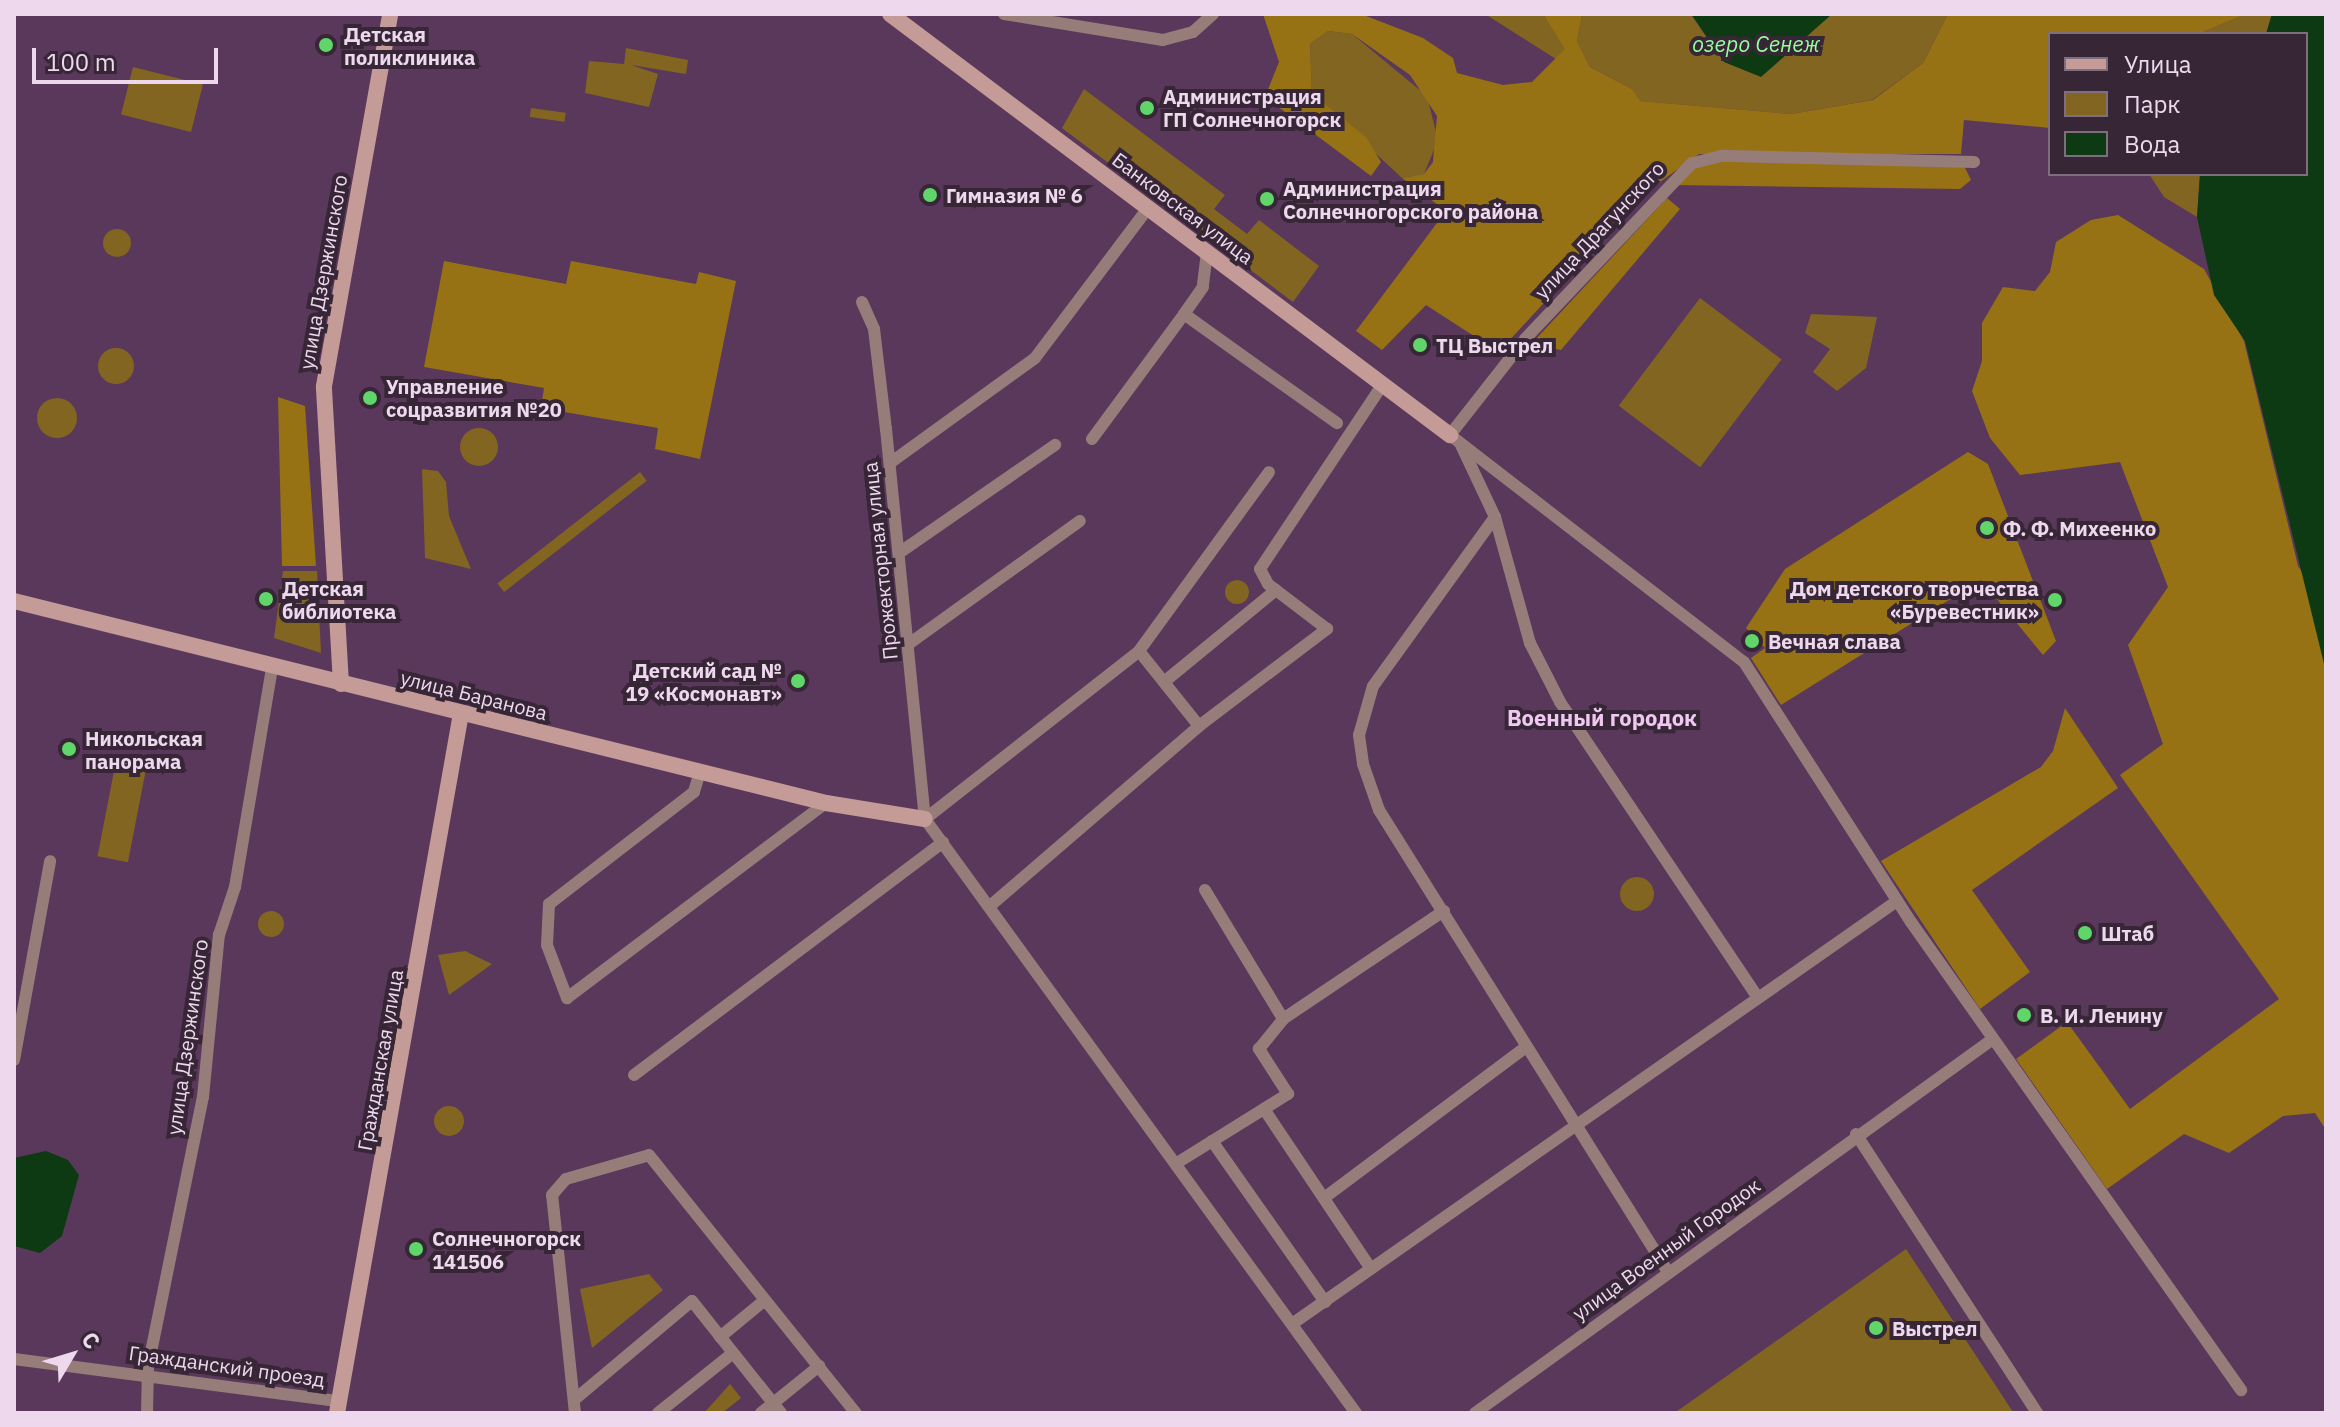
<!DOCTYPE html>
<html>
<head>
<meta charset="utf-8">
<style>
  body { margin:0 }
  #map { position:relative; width:2340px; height:1427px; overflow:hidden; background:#5a385b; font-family:"IBM Plex Sans",sans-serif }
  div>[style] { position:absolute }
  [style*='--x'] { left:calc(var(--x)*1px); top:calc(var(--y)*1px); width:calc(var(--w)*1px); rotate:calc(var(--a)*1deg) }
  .green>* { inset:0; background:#826520; transform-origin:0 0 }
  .round { border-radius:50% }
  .forest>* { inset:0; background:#967215 }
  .water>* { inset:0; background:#0d3a13 }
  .street>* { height:12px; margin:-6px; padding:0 6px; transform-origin:6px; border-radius:6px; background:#977d7a }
  .secondary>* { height:16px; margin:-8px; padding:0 8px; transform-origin:8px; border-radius:8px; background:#c49b97 }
  .dots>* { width:22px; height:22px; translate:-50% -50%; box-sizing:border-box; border:4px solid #362636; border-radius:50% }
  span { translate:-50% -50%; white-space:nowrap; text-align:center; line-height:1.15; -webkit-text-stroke:8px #362636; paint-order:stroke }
  .poi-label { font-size:20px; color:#edd8ee; font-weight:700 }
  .left { translate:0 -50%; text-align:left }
  .right { translate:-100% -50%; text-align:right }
  .street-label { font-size:20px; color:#edd8ee }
  .water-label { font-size:22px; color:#93fe9a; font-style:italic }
  .neighbourhood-label { font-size:22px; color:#f0c7f1; font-weight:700 }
  .frame { position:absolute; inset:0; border:16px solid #edd8ee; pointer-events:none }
  .legend { position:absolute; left:2048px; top:32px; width:260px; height:144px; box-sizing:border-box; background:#362636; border:2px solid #7f6d80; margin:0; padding:10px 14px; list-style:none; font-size:24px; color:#edd8ee }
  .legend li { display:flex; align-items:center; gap:16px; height:40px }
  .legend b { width:40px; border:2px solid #7f6d80 }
  .north { position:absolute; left:32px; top:1315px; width:80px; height:80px; -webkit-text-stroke:6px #362636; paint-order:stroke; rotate:52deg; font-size:22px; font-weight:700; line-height:32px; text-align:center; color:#edd8ee }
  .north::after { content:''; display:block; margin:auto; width:28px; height:36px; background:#edd8ee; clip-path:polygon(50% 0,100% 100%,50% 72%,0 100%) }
  .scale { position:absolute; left:32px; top:48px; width:186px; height:36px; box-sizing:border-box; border:4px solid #edd8ee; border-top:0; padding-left:10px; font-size:24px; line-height:28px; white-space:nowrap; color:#edd8ee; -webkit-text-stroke:6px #362636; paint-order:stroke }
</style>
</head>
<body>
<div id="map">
  <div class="green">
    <i style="clip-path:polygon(1485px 14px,1543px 14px,1566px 49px,1556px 59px)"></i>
    <i style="clip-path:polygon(1582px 14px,1691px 14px,1707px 38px,1802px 39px,1832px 14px,1948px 14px,1923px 63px,1872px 100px,1791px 114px,1639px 101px,1632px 89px,1590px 67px,1577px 41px)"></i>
    <i style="clip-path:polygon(2246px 14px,2272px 14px,2266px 34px,2198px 34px)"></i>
    <i style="clip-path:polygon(1328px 31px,1352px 34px,1427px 96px,1438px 140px,1424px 174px,1402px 178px,1312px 94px,1310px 44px)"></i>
    <i style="clip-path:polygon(626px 48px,688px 60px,686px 74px,631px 65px,658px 74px,649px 107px,585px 93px,589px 61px,624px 64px)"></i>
    <i style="left:133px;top:67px;width:72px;height:49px;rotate:14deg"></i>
    <i style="clip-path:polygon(1084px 89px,1225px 195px,1214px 209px,1247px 234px,1259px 220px,1319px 266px,1293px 302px,1062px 128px)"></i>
    <i style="left:531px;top:108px;width:35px;height:9px;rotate:8deg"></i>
    <i style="clip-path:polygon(2149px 174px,2200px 174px,2197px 217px,2164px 197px)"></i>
    <i class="round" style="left:103px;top:229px;width:28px;height:28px"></i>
    <i style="left:1700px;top:298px;width:102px;height:135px;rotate:37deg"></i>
    <i style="clip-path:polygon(1811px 314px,1877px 317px,1866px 368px,1837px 391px,1813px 372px,1830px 349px,1805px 333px)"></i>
    <i class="round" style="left:98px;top:348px;width:36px;height:36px"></i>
    <i class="round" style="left:37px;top:398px;width:40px;height:40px"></i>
    <i class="round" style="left:460px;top:428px;width:38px;height:38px"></i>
    <i style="clip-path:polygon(422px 469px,438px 471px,446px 482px,449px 516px,471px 569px,425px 558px)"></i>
    <i style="left:640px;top:472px;width:11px;height:181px;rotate:52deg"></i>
    <i style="clip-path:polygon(283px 571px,317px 571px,321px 653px,274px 638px)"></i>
    <i class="round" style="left:1225px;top:580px;width:24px;height:24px"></i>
    <i style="left:116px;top:761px;width:31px;height:97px;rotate:11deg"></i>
    <i class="round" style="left:1620px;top:877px;width:34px;height:34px"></i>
    <i class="round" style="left:258px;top:911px;width:26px;height:26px"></i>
    <i style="clip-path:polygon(465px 951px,492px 964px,449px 995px,438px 955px)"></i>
    <i class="round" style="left:434px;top:1106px;width:30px;height:30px"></i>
    <i style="clip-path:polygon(1906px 1249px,2013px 1412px,1674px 1413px,1683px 1407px)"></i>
    <i style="clip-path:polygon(649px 1274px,663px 1290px,592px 1348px,580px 1289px)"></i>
    <i style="clip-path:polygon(730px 1384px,741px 1398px,722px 1413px,704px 1413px)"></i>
  </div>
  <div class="forest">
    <i style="clip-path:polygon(1263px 14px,1361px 14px,1423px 38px,1453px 58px,1457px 73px,1503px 85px,1532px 82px,1565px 49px,1543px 14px,1582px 14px,1577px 41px,1590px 67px,1632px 89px,1640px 101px,1791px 114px,1873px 100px,1923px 63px,1948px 14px,2246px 14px,2198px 34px,2050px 34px,2050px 128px,1964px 120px,1961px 154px,1699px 154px,1646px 192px,1505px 345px,1494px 349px,1426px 305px,1382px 350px,1356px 331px,1446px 211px,1402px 178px,1424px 174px,1433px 162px,1437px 116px,1410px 75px,1352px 34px,1328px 31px,1310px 44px,1312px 94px,1366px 137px,1381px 162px,1371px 176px,1265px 97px,1279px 62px)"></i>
    <i style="clip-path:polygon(1726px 160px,1964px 166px,1971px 180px,1960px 189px,1673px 185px,1689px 168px)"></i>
    <i style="clip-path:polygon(1667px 198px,1680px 209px,1561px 350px,1542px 346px,1535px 340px)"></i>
    <i style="clip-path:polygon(2118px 215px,2204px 269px,2244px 341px,2298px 566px,2309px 583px,2326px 672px,2326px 1130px,2315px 1113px,2283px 1116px,2229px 1153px,2184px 1134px,2107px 1189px,2016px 1059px,2067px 1022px,2130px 1109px,2279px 999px,2120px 775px,2163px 744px,2128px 645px,2168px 587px,2120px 462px,2020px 475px,1990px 438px,1972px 391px,1982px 361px,1982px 323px,2003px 287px,2035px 291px,2050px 272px,2056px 242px,2091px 220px)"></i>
    <i style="clip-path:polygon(444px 261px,566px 284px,571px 261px,696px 284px,699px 272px,736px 281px,700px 459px,655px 449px,658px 428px,541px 408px,544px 388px,424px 367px)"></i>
    <i style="clip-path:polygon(278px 397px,305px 406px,316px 566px,282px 566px)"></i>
    <i style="clip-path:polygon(1968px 452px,1988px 464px,2056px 641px,2043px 655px,1981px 580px,1781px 705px,1751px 658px,1765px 648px,1746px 628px,1785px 569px)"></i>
    <i style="clip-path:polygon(2065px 708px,2118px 788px,1972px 890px,2030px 972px,1980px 1009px,1881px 861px,2041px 767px,2053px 751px)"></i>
  </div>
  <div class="water">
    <i style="clip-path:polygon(1691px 14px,1832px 14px,1761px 77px,1724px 62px)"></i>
    <i style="clip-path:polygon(2272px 14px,2326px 14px,2326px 672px,2245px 341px,2214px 295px,2197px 217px,2200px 174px,2306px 174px,2306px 34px,2266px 34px)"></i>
    <i style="clip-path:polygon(46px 1151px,68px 1160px,79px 1175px,62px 1236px,40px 1253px,14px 1246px,14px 1158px)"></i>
  </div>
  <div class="street">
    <i style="--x:1004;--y:14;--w:161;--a:9.3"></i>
    <i style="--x:1163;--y:40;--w:31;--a:-15"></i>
    <i style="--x:1193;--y:32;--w:27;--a:-42"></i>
    <i style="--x:1974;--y:162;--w:253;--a:-178.6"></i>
    <i style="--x:1721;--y:156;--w:30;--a:166"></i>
    <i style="--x:1692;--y:163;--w:241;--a:133.5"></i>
    <i style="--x:1526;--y:338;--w:123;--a:128.1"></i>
    <i style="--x:1450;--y:435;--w:371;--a:37.7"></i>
    <i style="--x:1744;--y:662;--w:309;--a:57.3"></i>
    <i style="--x:1911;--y:922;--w:573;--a:54.81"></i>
    <i style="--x:1207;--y:252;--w:35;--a:97"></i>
    <i style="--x:1203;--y:287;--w:33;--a:125"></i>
    <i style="--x:1184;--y:314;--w:188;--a:35.5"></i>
    <i style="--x:862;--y:302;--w:30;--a:66"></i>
    <i style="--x:874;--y:329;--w:101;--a:83.2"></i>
    <i style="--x:886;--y:429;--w:392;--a:84.3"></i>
    <i style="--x:1092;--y:439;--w:155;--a:-53.6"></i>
    <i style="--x:1461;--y:445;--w:80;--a:64.7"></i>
    <i style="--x:1495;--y:517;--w:131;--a:74.5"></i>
    <i style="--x:1530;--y:643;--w:66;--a:63"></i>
    <i style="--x:1560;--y:702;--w:356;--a:56.2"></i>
    <i style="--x:890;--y:463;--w:179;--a:-35.9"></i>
    <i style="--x:1035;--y:358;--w:188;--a:-53"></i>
    <i style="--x:1495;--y:517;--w:208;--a:125.8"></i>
    <i style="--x:1373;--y:686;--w:51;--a:105.9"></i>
    <i style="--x:1359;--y:735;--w:29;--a:82"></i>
    <i style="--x:1363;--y:764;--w:49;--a:70.8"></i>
    <i style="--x:1379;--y:810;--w:545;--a:57.97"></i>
    <i style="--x:899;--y:553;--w:190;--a:-34.7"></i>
    <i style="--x:910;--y:643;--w:209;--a:-35.7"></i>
    <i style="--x:1139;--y:651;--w:96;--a:51.3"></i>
    <i style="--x:1164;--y:682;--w:145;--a:-39.4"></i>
    <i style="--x:700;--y:772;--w:21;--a:107"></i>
    <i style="--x:694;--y:792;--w:183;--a:142.3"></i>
    <i style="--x:549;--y:904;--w:41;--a:92.8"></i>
    <i style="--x:547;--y:945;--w:57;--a:69.3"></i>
    <i style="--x:567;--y:998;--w:324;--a:-37"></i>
    <i style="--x:925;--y:819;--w:734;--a:54.04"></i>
    <i style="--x:925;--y:819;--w:272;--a:-38.1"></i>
    <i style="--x:1139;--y:651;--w:221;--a:-54"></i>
    <i style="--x:1205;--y:890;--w:151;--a:58.8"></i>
    <i style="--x:990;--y:906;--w:276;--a:-40.7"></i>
    <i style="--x:1199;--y:726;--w:161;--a:-37.2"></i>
    <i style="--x:1327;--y:629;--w:74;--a:-142.7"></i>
    <i style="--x:1268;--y:584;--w:17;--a:-118"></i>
    <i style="--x:1260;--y:569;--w:222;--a:-56.4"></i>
    <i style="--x:14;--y:1060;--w:202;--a:-79.7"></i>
    <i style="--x:634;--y:1075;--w:387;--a:-37"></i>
    <i style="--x:1264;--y:1109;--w:192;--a:56.2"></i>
    <i style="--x:1856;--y:1134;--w:333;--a:57"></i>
    <i style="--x:1212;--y:1141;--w:197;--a:54.9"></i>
    <i style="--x:1177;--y:1163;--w:131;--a:-31.9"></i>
    <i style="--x:1288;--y:1094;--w:54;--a:-122.8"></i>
    <i style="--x:1259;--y:1049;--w:38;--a:-51"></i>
    <i style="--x:1283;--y:1019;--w:194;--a:-33.9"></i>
    <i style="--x:1324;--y:1198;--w:252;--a:-36.8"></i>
    <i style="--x:1292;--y:1324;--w:738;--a:-34.96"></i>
    <i style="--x:720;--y:1337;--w:58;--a:-39.4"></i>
    <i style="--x:14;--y:1359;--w:328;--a:7.4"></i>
    <i style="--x:574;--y:1400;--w:154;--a:-40"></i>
    <i style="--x:692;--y:1301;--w:143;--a:51.5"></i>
    <i style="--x:147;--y:1413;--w:46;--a:-88.8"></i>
    <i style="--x:148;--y:1367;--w:276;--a:-78.5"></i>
    <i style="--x:203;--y:1097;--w:163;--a:-84.4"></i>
    <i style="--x:219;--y:935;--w:51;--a:-71.6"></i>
    <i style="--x:235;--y:887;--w:222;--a:-80.4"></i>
    <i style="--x:575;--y:1413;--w:219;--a:-96"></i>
    <i style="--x:552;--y:1195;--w:21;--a:-49"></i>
    <i style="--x:566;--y:1179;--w:86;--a:-16.1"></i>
    <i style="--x:649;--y:1155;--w:331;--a:51.3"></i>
    <i style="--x:658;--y:1413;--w:96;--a:-38.7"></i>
    <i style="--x:761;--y:1413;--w:75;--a:-39"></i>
    <i style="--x:1475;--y:1413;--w:639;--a:-35.83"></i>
  </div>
  <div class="secondary">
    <i style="--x:890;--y:14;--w:701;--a:36.94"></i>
    <i style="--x:14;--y:601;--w:837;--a:13.97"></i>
    <i style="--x:826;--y:803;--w:100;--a:9.2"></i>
    <i style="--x:341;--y:684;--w:298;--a:-93.3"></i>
    <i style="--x:324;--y:386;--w:378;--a:-79.9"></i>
    <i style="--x:337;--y:1413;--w:711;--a:-79.95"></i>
  </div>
  <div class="dots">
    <i style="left:326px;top:45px;background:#60d56a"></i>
    <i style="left:1147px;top:108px;background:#60d56a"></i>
    <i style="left:930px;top:195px;background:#60d56a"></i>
    <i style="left:1267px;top:199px;background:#60d56a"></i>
    <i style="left:1420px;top:345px;background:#60d56a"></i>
    <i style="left:370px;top:398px;background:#60d56a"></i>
    <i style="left:1987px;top:528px;background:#60d56a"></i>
    <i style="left:266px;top:599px;background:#60d56a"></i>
    <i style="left:2055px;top:600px;background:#60d56a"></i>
    <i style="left:1752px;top:641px;background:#60d56a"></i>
    <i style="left:798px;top:681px;background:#60d56a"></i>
    <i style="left:69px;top:749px;background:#60d56a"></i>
    <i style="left:2085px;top:933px;background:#60d56a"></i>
    <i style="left:2024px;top:1015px;background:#60d56a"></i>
    <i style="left:416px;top:1249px;background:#60d56a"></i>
    <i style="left:1876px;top:1328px;background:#60d56a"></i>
  </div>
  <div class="poi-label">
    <span class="left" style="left:344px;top:46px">Детская<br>поликлиника</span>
    <span class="left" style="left:1163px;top:108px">Администрация<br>ГП Солнечногорск</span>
    <span class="left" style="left:1283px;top:200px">Администрация<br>Солнечногорского района</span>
    <span class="left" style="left:946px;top:195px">Гимназия № 6</span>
    <span class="left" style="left:1436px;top:345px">ТЦ Выстрел</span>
    <span class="left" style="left:386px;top:398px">Управление<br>соцразвития №20</span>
    <span class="left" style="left:2003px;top:528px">Ф. Ф. Михеенко</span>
    <span class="left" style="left:282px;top:600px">Детская<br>библиотека</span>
    <span class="right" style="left:2039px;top:600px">Дом детского творчества<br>«Буревестник»</span>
    <span class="left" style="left:1768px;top:641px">Вечная слава</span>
    <span class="right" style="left:782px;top:682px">Детский сад №<br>19 «Космонавт»</span>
    <span class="left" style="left:85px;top:750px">Никольская<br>панорама</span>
    <span class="left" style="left:2101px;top:933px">Штаб</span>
    <span class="left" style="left:2040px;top:1015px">В. И. Ленину</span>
    <span class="left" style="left:432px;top:1250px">Солнечногорск<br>141506</span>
    <span class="left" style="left:1892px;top:1328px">Выстрел</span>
  </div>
  <div class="street-label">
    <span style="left:1183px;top:208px;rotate:37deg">Банковская улица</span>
    <span style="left:1599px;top:230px;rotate:-47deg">улица Драгунского</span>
    <span style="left:323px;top:272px;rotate:-80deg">улица Дзержинского</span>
    <span style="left:880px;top:561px;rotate:-96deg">Прожекторная улица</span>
    <span style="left:474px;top:695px;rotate:14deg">улица Баранова</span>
    <span style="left:187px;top:1037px;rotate:-82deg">улица Дзержинского</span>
    <span style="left:380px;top:1060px;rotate:-80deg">Гражданская улица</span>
    <span style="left:1666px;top:1249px;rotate:-36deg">улица Военный Городок</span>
    <span style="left:227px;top:1366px;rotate:8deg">Гражданский проезд</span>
  </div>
  <div class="water-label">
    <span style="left:1756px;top:44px">озеро Сенеж</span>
  </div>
  <div class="neighbourhood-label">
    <span style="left:1602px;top:718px">Военный городок</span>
  </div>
  <div class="frame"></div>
  <ul class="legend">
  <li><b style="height:10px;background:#c49b97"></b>Улица</li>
  <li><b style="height:22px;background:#826520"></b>Парк</li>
  <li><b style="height:22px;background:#0d3a13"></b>Вода</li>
  </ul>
  <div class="north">С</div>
  <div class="scale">100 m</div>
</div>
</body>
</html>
